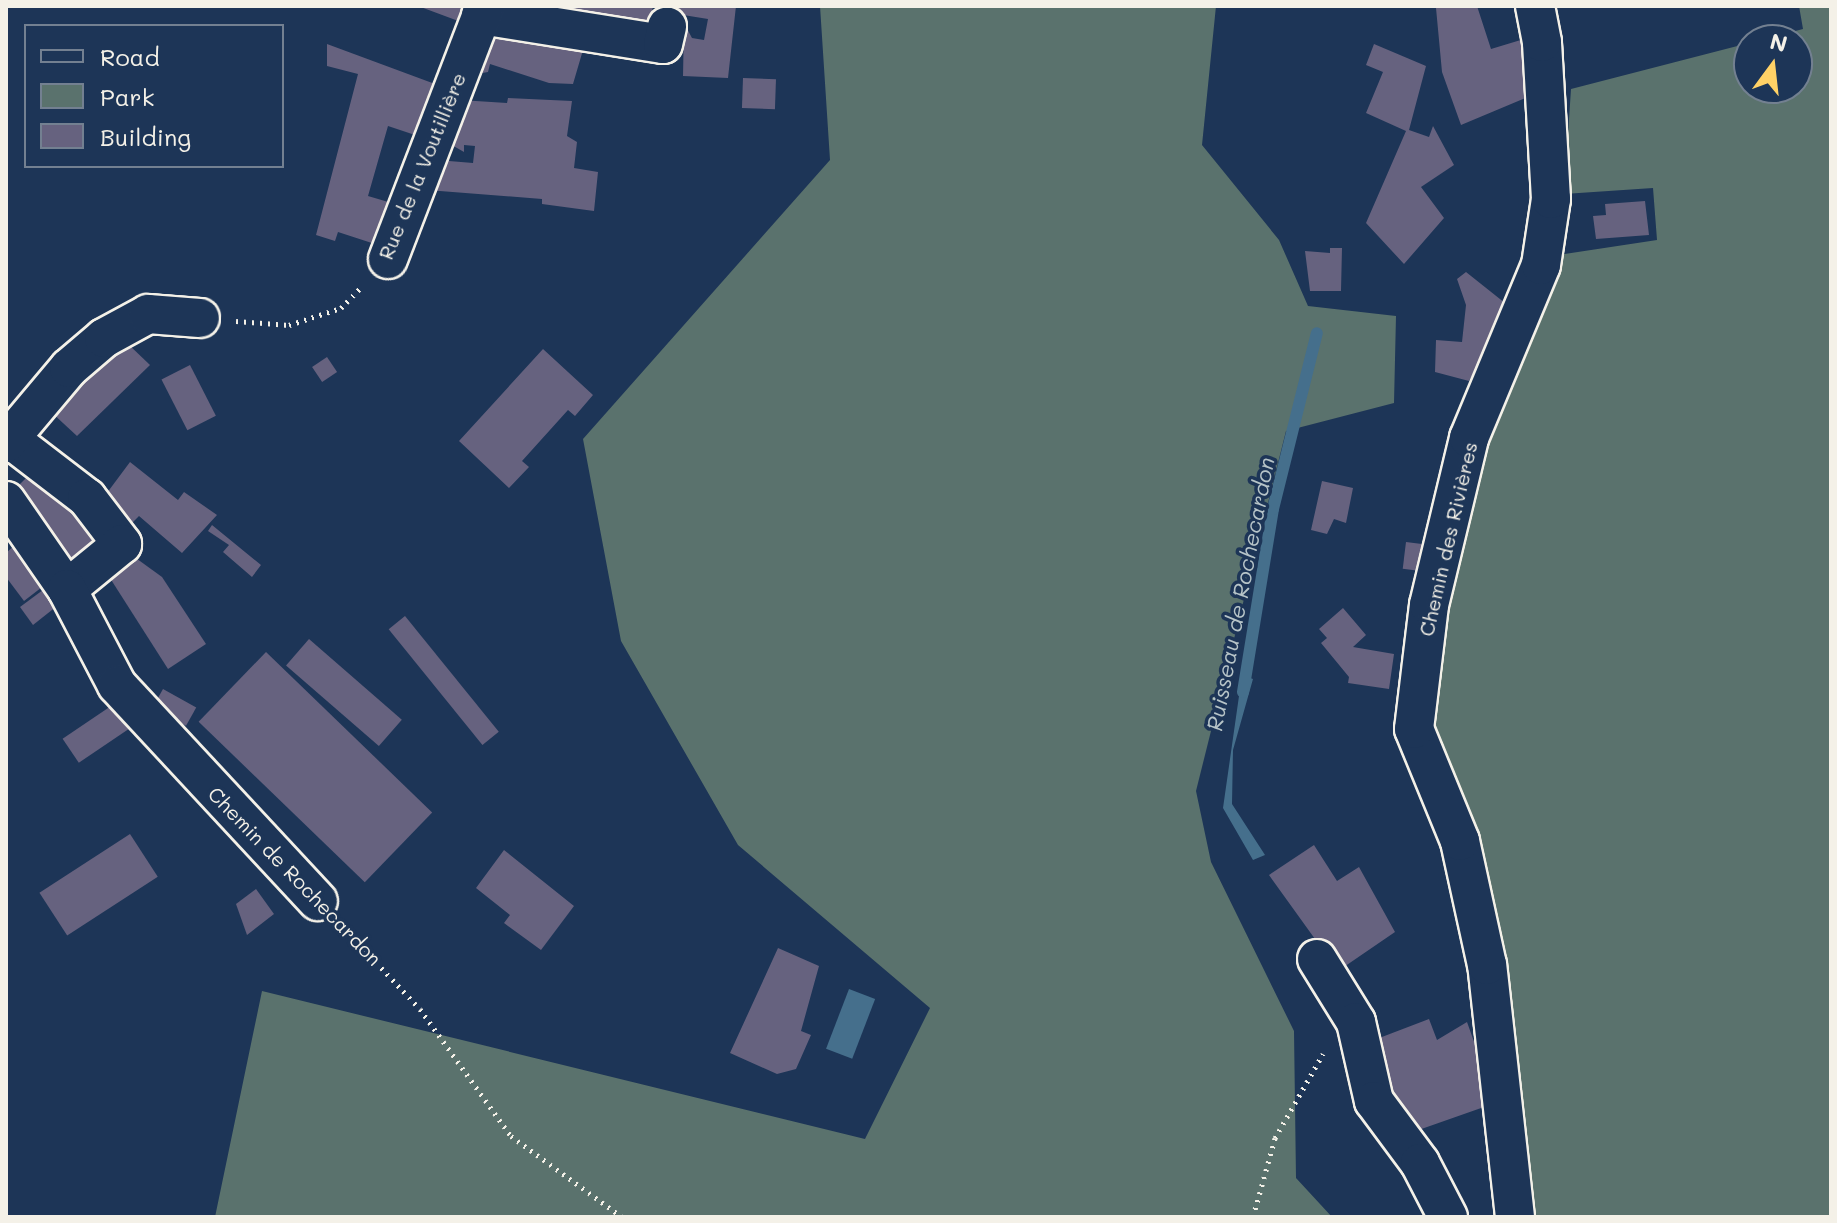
<!DOCTYPE html>
<html>
<head>
<meta charset="utf-8">
<style>
  body { margin:0 }
  #map { position:relative; width:1837px; height:1223px; overflow:hidden; background:#1d3557; font-family:Mali,sans-serif }
  div>[style] { position:absolute }
  [style*='--x'] { left:calc(var(--x)*1px); top:calc(var(--y)*1px); width:calc(var(--w)*1px); rotate:calc(var(--a)*1deg) }
  .green>* { inset:0; background:#5a726d }
  .water>* { inset:0; background:#456f8c; transform-origin:0 0 }
  .stream>* { height:12px; margin:-6px; padding:0 6px; transform-origin:6px; border-radius:6px; background:#456f8c }
  .building>* { inset:0; background:#66627f; transform-origin:0 0 }
  .path>* { height:5px; margin-top:-2.5px; transform-origin:0; background:repeating-linear-gradient(90deg,#f4f1e8 0 2px,transparent 0 8px) }
  .roads { filter:drop-shadow(2px 0 #f4f1e8) drop-shadow(-2px 0 #f4f1e8) drop-shadow(0 2px #f4f1e8) drop-shadow(0 -2px #f4f1e8) }
  .minor>* { height:38px; margin:-19px; padding:0 19px; transform-origin:19px; border-radius:19px; background:#1d3557 }
  span { translate:-50% -50%; white-space:nowrap; text-align:center; line-height:1.15; -webkit-text-stroke:7px #1d3557; paint-order:stroke }
  .street-label { font-size:20px; color:#f4f1e8 }
  .water-label { font-size:22px; color:#b7c4c8; font-style:italic }
  .frame { position:absolute; inset:0; border:8px solid #f4f1e8; pointer-events:none }
  .legend { position:absolute; left:24px; top:24px; width:260px; height:144px; box-sizing:border-box; background:#1d3557; border:2px solid #738091; margin:0; padding:10px 14px; list-style:none; font-size:24px; color:#f4f1e8 }
  .legend li { display:flex; align-items:center; gap:16px; height:40px }
  .legend b { width:40px; border:2px solid #738091 }
  .north { position:absolute; left:1733px; top:24px; width:80px; height:80px; box-sizing:border-box; background:#1d3557; border:2px solid #738091; border-radius:50%; rotate:15deg; font-size:22px; font-weight:700; line-height:32px; text-align:center; color:#f4f1e8 }
  .north::after { content:''; display:block; margin:auto; width:28px; height:36px; background:#ffd166; clip-path:polygon(50% 0,100% 100%,50% 72%,0 100%) }
</style>
</head>
<body>
<div id="map">
  <div class="green">
    <i style="clip-path:polygon(820px 6px,1216px 6px,1202px 145px,1279px 240px,1308px 306px,1396px 316px,1394px 403px,1286px 431px,1196px 791px,1211px 862px,1294px 1031px,1296px 1178px,1332px 1217px,215px 1217px,262px 991px,865px 1139px,930px 1008px,738px 845px,621px 641px,583px 439px,830px 160px)"></i>
    <i style="clip-path:polygon(1799px 6px,1831px 6px,1831px 1217px,1529px 1217px,1428px 724px,1441px 608px,1480px 455px,1558px 255px,1657px 240px,1653px 188px,1564px 194px,1571px 89px,1749px 43px,1749px 88px,1797px 88px,1797px 40px,1761px 40px,1803px 29px)"></i>
  </div>
  <div class="water">
    <i style="clip-path:polygon(1242px 675px,1253px 679px,1233px 750px,1232px 804px,1265px 855px,1253px 860px,1223px 808px)"></i>
    <i style="left:849px;top:989px;width:28px;height:64px;rotate:21deg"></i>
  </div>
  <div class="stream">
    <i style="--x:1243;--y:692;--w:185;--a:-80.7"></i>
    <i style="--x:1273;--y:509;--w:181;--a:-76"></i>
  </div>
  <div class="building">
    <i style="clip-path:polygon(418px 6px,467px 6px,461px 22px)"></i>
    <i style="clip-path:polygon(573px 6px,653px 6px,648px 35px,572px 21px)"></i>
    <i style="clip-path:polygon(676px 6px,736px 6px,728px 78px,683px 76px,684px 23px,692px 38px,704px 40px,708px 19px,677px 14px)"></i>
    <i style="clip-path:polygon(1477px 6px,1491px 49px,1524px 39px,1530px 96px,1461px 125px,1442px 72px,1436px 8px)"></i>
    <i style="clip-path:polygon(491px 27px,583px 50px,573px 84px,549px 83px,490px 64px,488px 72px,471px 75px)"></i>
    <i style="clip-path:polygon(327px 44px,435px 84px,418px 136px,388px 126px,368px 196px,395px 204px,381px 246px,338px 232px,335px 241px,316px 235px,358px 74px,327px 66px)"></i>
    <i style="clip-path:polygon(1374px 44px,1426px 66px,1409px 130px,1429px 137px,1433px 126px,1454px 165px,1421px 187px,1444px 218px,1404px 264px,1366px 223px,1406px 131px,1366px 113px,1383px 72px,1366px 65px)"></i>
    <i style="left:743px;top:78px;width:33px;height:30px;rotate:2deg"></i>
    <i style="clip-path:polygon(508px 98px,572px 101px,567px 136px,577px 142px,574px 168px,598px 172px,594px 211px,542px 204px,542px 199px,427px 190px,437px 160px,473px 163px,475px 146px,464px 145px,464px 152px,450px 144px,460px 100px,507px 103px)"></i>
    <i style="clip-path:polygon(1645px 201px,1649px 235px,1596px 239px,1593px 216px,1606px 215px,1605px 204px)"></i>
    <i style="clip-path:polygon(1330px 248px,1342px 248px,1341px 291px,1310px 291px,1305px 251px,1330px 253px)"></i>
    <i style="clip-path:polygon(1466px 272px,1510px 307px,1469px 381px,1435px 372px,1436px 340px,1462px 342px,1466px 305px,1457px 279px)"></i>
    <i style="clip-path:polygon(127px 343px,150px 365px,77px 436px,50px 411px,101px 360px)"></i>
    <i style="clip-path:polygon(543px 349px,593px 395px,575px 416px,568px 410px,522px 461px,529px 467px,509px 488px,459px 441px)"></i>
    <i style="left:327px;top:357px;width:18px;height:18px;rotate:56deg"></i>
    <i style="left:190px;top:365px;width:57px;height:32px;rotate:63deg"></i>
    <i style="clip-path:polygon(130px 462px,178px 500px,184px 492px,217px 515px,182px 553px,139px 516px,124px 531px,98px 505px)"></i>
    <i style="clip-path:polygon(30px 463px,105px 537px,71px 570px,14px 490px,27px 477px,21px 471px)"></i>
    <i style="clip-path:polygon(1322px 481px,1353px 488px,1346px 523px,1334px 519px,1327px 534px,1311px 530px)"></i>
    <i style="clip-path:polygon(212px 525px,261px 565px,252px 577px,223px 552px,229px 545px,208px 531px)"></i>
    <i style="left:1406px;top:542px;width:16px;height:27px;rotate:7deg"></i>
    <i style="clip-path:polygon(16px 544px,46px 584px,24px 601px,6px 577px,6px 553px)"></i>
    <i style="clip-path:polygon(122px 548px,162px 577px,206px 644px,168px 669px,101px 564px)"></i>
    <i style="clip-path:polygon(47px 587px,57px 606px,33px 625px,20px 607px)"></i>
    <i style="clip-path:polygon(1343px 608px,1366px 635px,1353px 647px,1394px 654px,1389px 689px,1348px 683px,1349px 677px,1321px 643px,1327px 638px,1319px 629px)"></i>
    <i style="left:405px;top:616px;width:149px;height:21px;rotate:51deg"></i>
    <i style="left:309px;top:639px;width:123px;height:35px;rotate:41deg"></i>
    <i style="left:266px;top:652px;width:231px;height:97px;rotate:44deg"></i>
    <i style="left:163px;top:689px;width:38px;height:21px;rotate:29deg"></i>
    <i style="left:114px;top:704px;width:29px;height:62px;rotate:56deg"></i>
    <i style="left:130px;top:834px;width:51px;height:108px;rotate:57deg"></i>
    <i style="clip-path:polygon(1314px 845px,1337px 881px,1359px 867px,1395px 932px,1338px 971px,1269px 875px)"></i>
    <i style="clip-path:polygon(504px 850px,574px 906px,541px 950px,504px 923px,510px 915px,476px 888px)"></i>
    <i style="clip-path:polygon(256px 889px,274px 914px,247px 935px,236px 904px)"></i>
    <i style="clip-path:polygon(778px 948px,819px 966px,801px 1031px,811px 1035px,796px 1069px,777px 1074px,730px 1053px)"></i>
    <i style="clip-path:polygon(1429px 1019px,1437px 1040px,1467px 1022px,1487px 1078px,1484px 1107px,1410px 1133px,1395px 1115px,1374px 1040px)"></i>
  </div>
  <div class="path">
    <i style="--x:236;--y:321;--w:53;--a:4.3"></i>
    <i style="--x:289;--y:325;--w:55;--a:-18.1"></i>
    <i style="--x:341;--y:308;--w:30;--a:-46"></i>
    <i style="--x:343;--y:927;--w:112;--a:46.8"></i>
    <i style="--x:420;--y:1009;--w:156;--a:54.4"></i>
    <i style="--x:511;--y:1136;--w:137;--a:36.1"></i>
    <i style="--x:1253;--y:1217;--w:82;--a:-74.4"></i>
    <i style="--x:1275;--y:1138;--w:97;--a:-60.3"></i>
  </div>
  <div class="roads">
    <div class="minor">
      <i style="--x:481;--y:15;--w:184;--a:9.1"></i>
      <i style="--x:663;--y:44;--w:18;--a:-77"></i>
      <i style="--x:388;--y:259;--w:271;--a:-69"></i>
      <i style="--x:10;--y:439;--w:97;--a:37.5"></i>
      <i style="--x:87;--y:498;--w:58;--a:52.7"></i>
      <i style="--x:122;--y:544;--w:71;--a:140.7"></i>
      <i style="--x:6;--y:443;--w:98;--a:-50"></i>
      <i style="--x:69;--y:368;--w:46;--a:-40.6"></i>
      <i style="--x:104;--y:338;--w:50;--a:-28.6"></i>
      <i style="--x:148;--y:314;--w:52;--a:4.4"></i>
      <i style="--x:6;--y:501;--w:107;--a:55.3"></i>
      <i style="--x:67;--y:589;--w:108;--a:62.5"></i>
      <i style="--x:117;--y:685;--w:295;--a:47.1"></i>
      <i style="--x:1317;--y:959;--w:74;--a:58.2"></i>
      <i style="--x:1356;--y:1022;--w:81;--a:77.2"></i>
      <i style="--x:1374;--y:1101;--w:77;--a:53.4"></i>
      <i style="--x:1420;--y:1163;--w:61;--a:62.6"></i>
      <i style="--x:1515;--y:1217;--w:254;--a:-96.3"></i>
      <i style="--x:1487;--y:965;--w:127;--a:-102.3"></i>
      <i style="--x:1460;--y:841;--w:121;--a:-112.3"></i>
      <i style="--x:1414;--y:729;--w:125;--a:-83.1"></i>
      <i style="--x:1429;--y:605;--w:172;--a:-76.5"></i>
      <i style="--x:1469;--y:438;--w:187;--a:-67.4"></i>
      <i style="--x:1541;--y:265;--w:67;--a:-81.4"></i>
      <i style="--x:1551;--y:199;--w:157;--a:-93.3"></i>
      <i style="--x:1542;--y:42;--w:37;--a:-101"></i>
    </div>
  </div>
  <div class="street-label">
    <span style="left:422px;top:166px;rotate:-68deg">Rue de la Voutillière</span>
    <span style="left:1448px;top:539px;rotate:-77deg">Chemin des Rivières</span>
    <span style="left:295px;top:876px;rotate:46deg">Chemin de Rochecardon</span>
  </div>
  <div class="water-label">
    <span style="left:1240px;top:594px;rotate:-79deg">Ruisseau de Rochecardon</span>
  </div>
  <div class="frame"></div>
  <ul class="legend">
  <li><b style="height:10px;background:#1d3557"></b>Road</li>
  <li><b style="height:22px;background:#5a726d"></b>Park</li>
  <li><b style="height:22px;background:#66627f"></b>Building</li>
  </ul>
  <div class="north">N</div>
</div>
</body>
</html>
